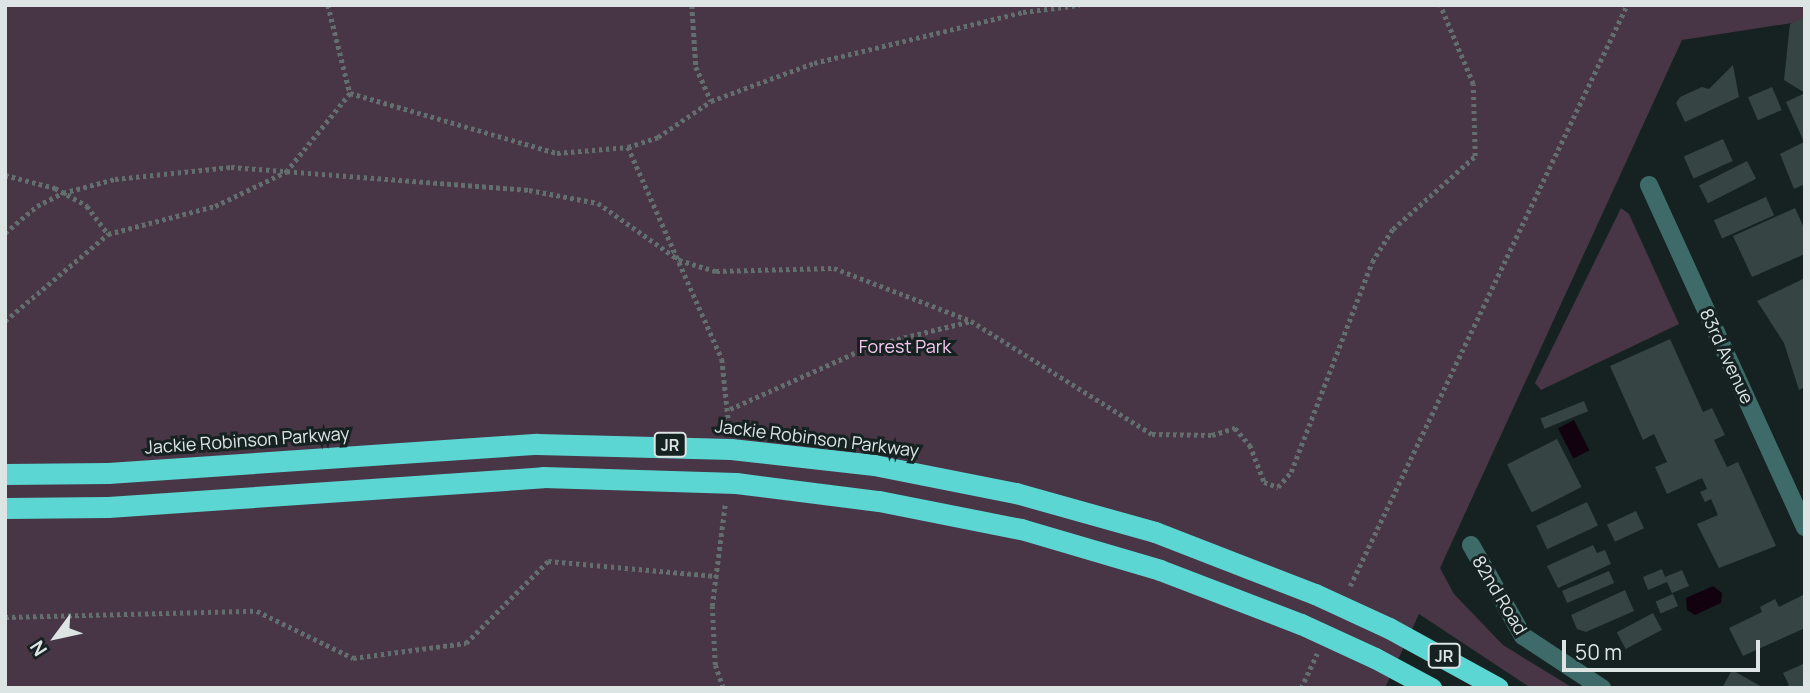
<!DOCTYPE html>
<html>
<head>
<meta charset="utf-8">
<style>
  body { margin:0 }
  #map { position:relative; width:1810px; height:693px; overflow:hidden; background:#152221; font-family:Manrope,sans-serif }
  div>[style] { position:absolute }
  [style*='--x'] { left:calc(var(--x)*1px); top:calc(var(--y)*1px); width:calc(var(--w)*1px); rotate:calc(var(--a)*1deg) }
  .green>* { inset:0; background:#483545 }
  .water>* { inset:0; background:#120210; transform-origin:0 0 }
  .building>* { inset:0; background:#364443; transform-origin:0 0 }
  .path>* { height:4.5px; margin-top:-2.25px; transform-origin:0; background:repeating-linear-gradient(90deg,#636e6e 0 3.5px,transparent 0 7px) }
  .street>* { height:18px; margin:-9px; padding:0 9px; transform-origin:9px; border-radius:9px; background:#3e6b69 }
  .highway>* { height:21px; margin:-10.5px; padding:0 10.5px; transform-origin:10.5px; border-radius:10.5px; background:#5bd6d3 }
  .highway-bridge>* { height:21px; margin:-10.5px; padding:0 10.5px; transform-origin:10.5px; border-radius:10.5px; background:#5bd6d3 }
  span { translate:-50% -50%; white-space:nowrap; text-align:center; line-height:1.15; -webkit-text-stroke:6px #152221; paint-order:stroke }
  .shield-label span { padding:2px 5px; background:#152221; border:2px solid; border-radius:5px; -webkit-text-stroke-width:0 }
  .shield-label { font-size:16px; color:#dce4e4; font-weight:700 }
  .park-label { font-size:18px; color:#f9c7f1 }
  .street-label { font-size:18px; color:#dce4e4 }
  .frame { position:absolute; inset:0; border:7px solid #dce4e4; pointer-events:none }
  .north { position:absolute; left:21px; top:602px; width:70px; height:70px; -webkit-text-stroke:5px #152221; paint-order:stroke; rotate:237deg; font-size:19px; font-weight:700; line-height:28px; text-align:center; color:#dce4e4 }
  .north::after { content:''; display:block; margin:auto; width:24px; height:32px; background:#dce4e4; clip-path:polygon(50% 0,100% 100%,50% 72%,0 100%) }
  .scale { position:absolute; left:1562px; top:640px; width:198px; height:32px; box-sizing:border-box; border:4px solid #dce4e4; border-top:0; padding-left:9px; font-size:21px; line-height:24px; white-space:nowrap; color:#dce4e4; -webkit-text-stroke:5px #152221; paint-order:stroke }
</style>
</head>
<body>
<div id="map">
  <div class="green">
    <i style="clip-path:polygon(5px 5px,1805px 5px,1805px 21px,1682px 40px,1440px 568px,1454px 594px,1503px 645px,1573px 688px,1531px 688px,1419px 614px,1385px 688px,5px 688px)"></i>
    <i style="clip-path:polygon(1621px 208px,1629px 214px,1679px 324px,1541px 390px,1535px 383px)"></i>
  </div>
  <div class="water">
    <i style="left:1574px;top:420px;width:34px;height:18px;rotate:63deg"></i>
    <i style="clip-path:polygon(1713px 586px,1722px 593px,1721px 603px,1695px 615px,1687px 610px,1686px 598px)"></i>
  </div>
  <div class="building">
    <i style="clip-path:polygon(1805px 17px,1805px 184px,1794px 189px,1780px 154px,1804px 142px,1786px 102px,1805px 93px,1784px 80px,1790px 24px)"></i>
    <i style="clip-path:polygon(1733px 65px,1739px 97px,1685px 122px,1676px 103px,1680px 97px,1702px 87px,1709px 89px)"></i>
    <i style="left:1772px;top:87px;width:25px;height:26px;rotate:67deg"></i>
    <i style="left:1723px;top:139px;width:24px;height:43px;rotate:66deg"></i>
    <i style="left:1747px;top:161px;width:20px;height:54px;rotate:63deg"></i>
    <i style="left:1766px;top:197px;width:20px;height:57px;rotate:66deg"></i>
    <i style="clip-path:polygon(1795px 208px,1805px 230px,1805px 254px,1752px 277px,1733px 236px)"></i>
    <i style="clip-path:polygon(1805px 278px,1805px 387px,1799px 390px,1784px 343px,1757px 301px)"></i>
    <i style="clip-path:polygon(1670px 339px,1703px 412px,1712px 408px,1725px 435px,1714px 440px,1727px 467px,1738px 462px,1776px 546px,1719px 568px,1697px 524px,1718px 515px,1711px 499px,1705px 502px,1700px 492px,1707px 489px,1702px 478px,1667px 494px,1655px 467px,1667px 462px,1654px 434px,1643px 440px,1610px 366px)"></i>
    <i style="left:1584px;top:401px;width:11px;height:47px;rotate:68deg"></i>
    <i style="left:1557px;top:439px;width:54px;height:56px;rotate:63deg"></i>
    <i style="left:1587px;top:502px;width:26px;height:56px;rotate:65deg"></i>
    <i style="left:1636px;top:511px;width:19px;height:32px;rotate:65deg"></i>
    <i style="clip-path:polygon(1593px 545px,1597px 553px,1605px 550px,1611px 564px,1558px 588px,1547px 566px)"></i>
    <i style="clip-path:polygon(1662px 569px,1665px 577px,1682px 570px,1689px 586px,1672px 593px,1667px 582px,1648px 590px,1643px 577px)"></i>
    <i style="left:1609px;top:571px;width:13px;height:51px;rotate:67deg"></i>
    <i style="clip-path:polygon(1625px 590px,1634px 611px,1586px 632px,1577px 629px,1571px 615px)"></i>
    <i style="left:1673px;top:594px;width:13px;height:19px;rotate:67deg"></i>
    <i style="clip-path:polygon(1803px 595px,1805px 628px,1743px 656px,1729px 628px,1762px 612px,1760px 607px,1775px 599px,1779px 607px)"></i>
    <i style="left:1653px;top:613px;width:19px;height:41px;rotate:62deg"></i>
    <i style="clip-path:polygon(1805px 663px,1805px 688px,1783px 688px,1789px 685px,1783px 673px)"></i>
    <i style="clip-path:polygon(1732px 670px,1764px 688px,1722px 688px)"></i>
  </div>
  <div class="path">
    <i style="--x:328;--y:5;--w:91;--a:76"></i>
    <i style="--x:692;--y:5;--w:62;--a:86.3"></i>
    <i style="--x:696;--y:67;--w:37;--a:66"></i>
    <i style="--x:628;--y:147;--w:232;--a:66.1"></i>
    <i style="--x:722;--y:359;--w:67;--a:84"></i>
    <i style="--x:5;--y:175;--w:52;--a:14.6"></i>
    <i style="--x:55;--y:188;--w:37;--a:29"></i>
    <i style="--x:87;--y:206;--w:35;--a:53"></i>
    <i style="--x:5;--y:233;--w:42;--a:-40.2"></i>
    <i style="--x:37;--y:206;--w:29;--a:-27"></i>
    <i style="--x:63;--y:193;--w:54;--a:-15.1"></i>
    <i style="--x:115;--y:179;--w:117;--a:-5.9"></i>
    <i style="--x:231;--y:167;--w:299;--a:4.4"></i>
    <i style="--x:529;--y:190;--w:70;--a:10.7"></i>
    <i style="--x:598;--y:203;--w:99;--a:35.1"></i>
    <i style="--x:679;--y:260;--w:39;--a:17"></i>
    <i style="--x:716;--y:271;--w:118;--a:-1.5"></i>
    <i style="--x:834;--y:268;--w:147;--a:21.1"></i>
    <i style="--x:971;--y:321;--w:213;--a:32"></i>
    <i style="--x:1152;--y:434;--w:60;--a:1"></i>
    <i style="--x:1212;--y:435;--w:24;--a:-17"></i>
    <i style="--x:1235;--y:428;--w:23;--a:49"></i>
    <i style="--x:1250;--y:445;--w:40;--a:69"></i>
    <i style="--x:1264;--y:482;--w:15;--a:20"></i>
    <i style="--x:1278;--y:487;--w:20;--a:-49"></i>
    <i style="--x:1291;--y:472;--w:225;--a:-68.9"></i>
    <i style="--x:1372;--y:262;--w:39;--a:-58"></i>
    <i style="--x:1393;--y:229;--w:110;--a:-41.7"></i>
    <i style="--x:1475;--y:156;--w:72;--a:-91.6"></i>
    <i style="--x:1473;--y:84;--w:86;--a:-112.7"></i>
    <i style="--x:5;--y:321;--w:135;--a:-40.2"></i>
    <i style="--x:108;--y:234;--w:111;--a:-14.7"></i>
    <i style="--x:215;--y:206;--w:79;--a:-25.6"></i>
    <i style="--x:286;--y:172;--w:102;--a:-51"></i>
    <i style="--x:350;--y:93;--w:216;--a:16.2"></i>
    <i style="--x:557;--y:153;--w:71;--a:-4.8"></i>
    <i style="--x:628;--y:147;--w:32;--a:-18"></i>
    <i style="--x:658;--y:137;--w:64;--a:-34.2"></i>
    <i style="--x:711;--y:101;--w:110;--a:-20.3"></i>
    <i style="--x:814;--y:63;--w:215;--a:-13.7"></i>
    <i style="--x:1023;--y:12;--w:57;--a:-7"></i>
    <i style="--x:730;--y:409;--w:154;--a:-24.2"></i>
    <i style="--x:870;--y:346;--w:104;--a:-13.9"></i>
    <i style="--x:1350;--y:586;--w:644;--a:-64.51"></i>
    <i style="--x:5;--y:617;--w:252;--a:-1.4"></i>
    <i style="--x:257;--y:611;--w:107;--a:26.1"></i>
    <i style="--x:353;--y:658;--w:114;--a:-7.6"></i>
    <i style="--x:466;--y:643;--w:116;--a:-45"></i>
    <i style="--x:548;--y:561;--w:169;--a:5.1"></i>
    <i style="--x:723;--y:688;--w:24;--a:-109"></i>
    <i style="--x:715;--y:665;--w:59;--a:-92.9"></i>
    <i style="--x:712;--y:606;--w:103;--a:-82.7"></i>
    <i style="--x:1301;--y:688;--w:38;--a:-65"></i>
  </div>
  <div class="street">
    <i style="--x:1649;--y:185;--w:376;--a:65.5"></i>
    <i style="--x:1471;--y:545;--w:105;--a:60.3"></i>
    <i style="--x:1523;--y:636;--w:95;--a:33.4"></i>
  </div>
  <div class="highway">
    <i style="--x:5;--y:474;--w:103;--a:-0.6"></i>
    <i style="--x:108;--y:473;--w:430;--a:-3.9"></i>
    <i style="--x:537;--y:444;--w:194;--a:1.5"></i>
    <i style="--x:731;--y:449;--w:144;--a:6.4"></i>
    <i style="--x:874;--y:465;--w:145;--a:11.2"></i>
    <i style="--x:1016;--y:493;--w:144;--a:15.7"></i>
    <i style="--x:1155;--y:532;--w:172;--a:21.2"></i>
    <i style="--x:5;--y:508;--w:103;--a:-0.6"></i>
    <i style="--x:108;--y:507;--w:436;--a:-3.9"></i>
    <i style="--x:543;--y:477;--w:193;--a:1.8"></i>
    <i style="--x:736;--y:483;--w:144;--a:7.2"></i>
    <i style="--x:879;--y:501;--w:145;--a:11.2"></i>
    <i style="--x:1021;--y:529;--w:145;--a:16.4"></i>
    <i style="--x:1160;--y:570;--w:151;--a:21"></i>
    <i style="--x:1389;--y:628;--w:124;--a:28.8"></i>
    <i style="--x:1375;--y:658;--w:64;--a:28.2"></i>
  </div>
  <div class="highway-bridge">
    <i style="--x:1315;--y:594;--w:81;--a:24.7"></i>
    <i style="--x:1301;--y:624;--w:81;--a:24.7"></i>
  </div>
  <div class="shield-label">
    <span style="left:670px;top:445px">JR</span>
    <span style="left:1444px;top:656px">JR</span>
  </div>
  <div class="park-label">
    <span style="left:905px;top:346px">Forest Park</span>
  </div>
  <div class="street-label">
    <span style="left:1727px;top:356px;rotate:65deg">83rd Avenue</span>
    <span style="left:817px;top:438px;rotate:7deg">Jackie Robinson Parkway</span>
    <span style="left:247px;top:440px;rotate:-4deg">Jackie Robinson Parkway</span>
    <span style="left:1500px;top:595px;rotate:59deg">82nd Road</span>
  </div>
  <div class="frame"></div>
  <div class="north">N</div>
  <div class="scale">50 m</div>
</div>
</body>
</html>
